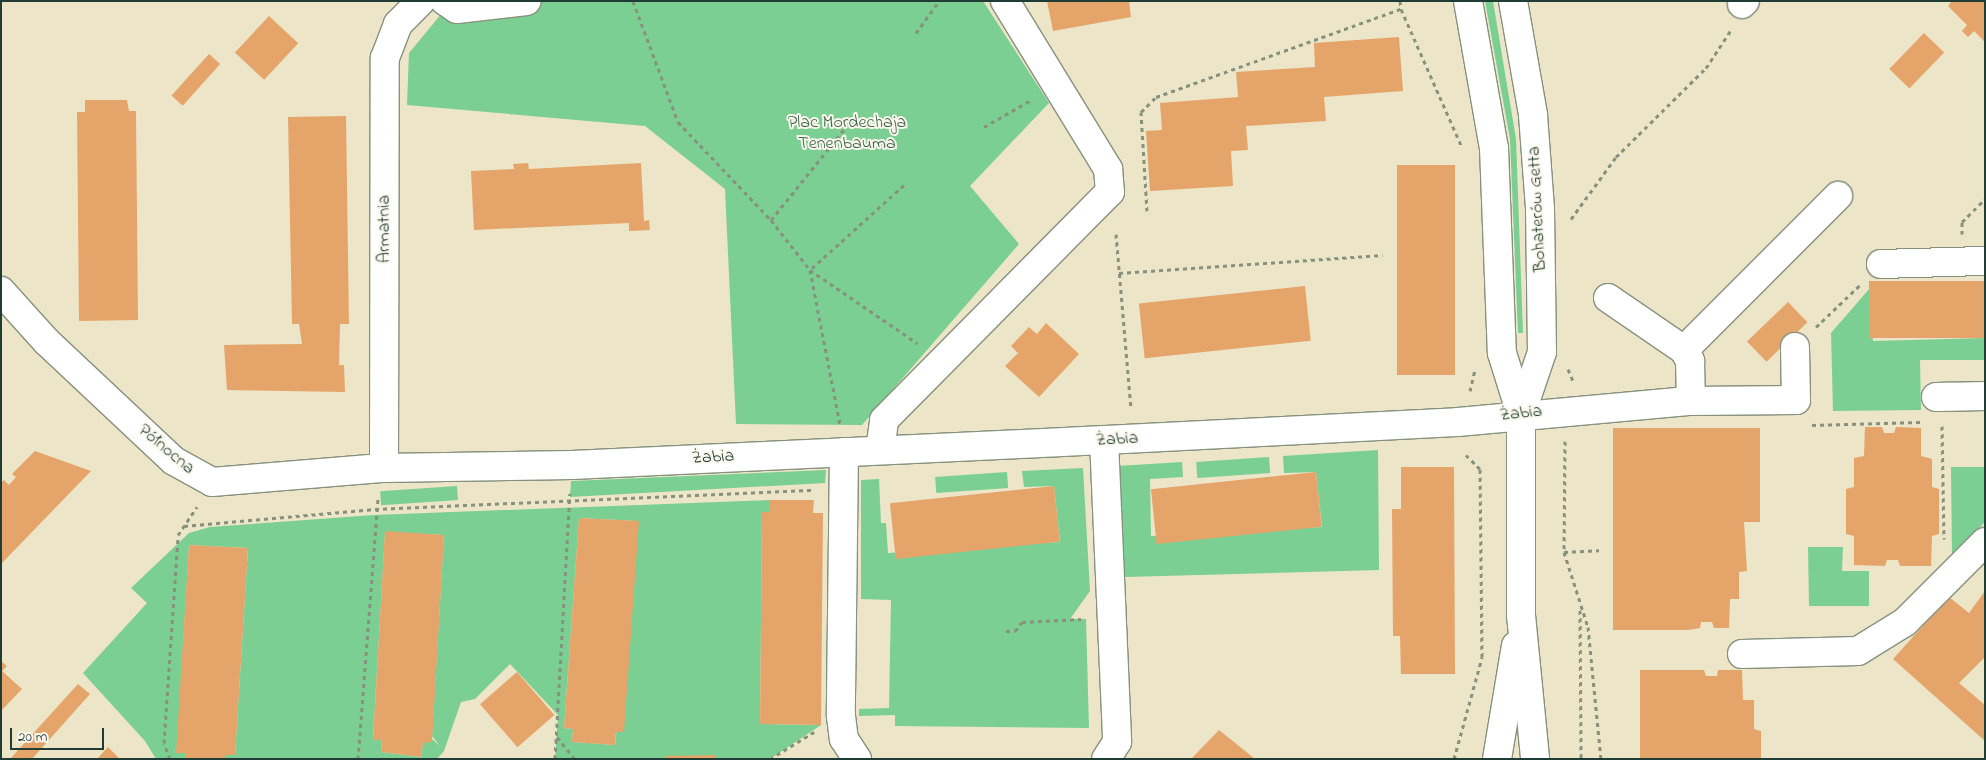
<!DOCTYPE html>
<html>
<head>
<meta charset="utf-8">
<style>
  body { margin:0 }
  #map { position:relative; width:1986px; height:760px; overflow:hidden; background:#ece5c7; font-family:"Indie Flower",sans-serif }
  div>[style] { position:absolute }
  [style*='--x'] { left:calc(var(--x)*1px); top:calc(var(--y)*1px); width:calc(var(--w)*1px); rotate:calc(var(--a)*1deg) }
  .green>* { inset:0; background:#7bcf92; transform-origin:0 0 }
  .building>* { inset:0; background:#e5a56a; transform-origin:0 0 }
  .path>* { height:3px; margin-top:-1.5px; transform-origin:0; background:repeating-linear-gradient(90deg,#86917e 0 4px,transparent 0 8px) }
  .roads { filter:drop-shadow(1px 0 #86917e) drop-shadow(-1px 0 #86917e) drop-shadow(0 1px #86917e) drop-shadow(0 -1px #86917e) }
  .minor>* { height:28px; margin:-14px; padding:0 14px; transform-origin:14px; border-radius:14px; background:#fff }
  span { translate:-50% -50%; white-space:nowrap; text-align:center; line-height:1.15; -webkit-text-stroke:4px #fbf7ec; paint-order:stroke }
  .park-label { font-size:18px; color:#36624c }
  .street-label { font-size:18px; color:#1f3d34 }
  .frame { position:absolute; inset:0; border:2px solid #1f3d34; pointer-events:none }
  .scale { position:absolute; left:10px; top:728px; width:94px; height:22px; box-sizing:border-box; border:2px solid #1f3d34; border-top:0; padding-left:6px; font-size:15px; line-height:18px; white-space:nowrap; color:#1f3d34; -webkit-text-stroke:4px #fbf7ec; paint-order:stroke }
</style>
</head>
<body>
<div id="map">
  <div class="green">
    <i style="clip-path:polygon(452px 1px,983px 1px,1049px 103px,970px 186px,1019px 244px,862px 425px,736px 424px,725px 189px,645px 126px,407px 105px,409px 53px)"></i>
    <i style="clip-path:polygon(1485px 1px,1493px 1px,1516px 139px,1523px 333px,1518px 333px,1510px 139px)"></i>
    <i style="clip-path:polygon(1870px 288px,1873px 341px,1985px 338px,1985px 360px,1920px 360px,1921px 410px,1833px 411px,1831px 333px)"></i>
    <i style="clip-path:polygon(1378px 450px,1379px 570px,1125px 577px,1118px 466px,1182px 462px,1183px 477px,1150px 479px,1151px 536px,1322px 527px,1316px 472px,1284px 473px,1283px 456px)"></i>
    <i style="left:1269px;top:457px;width:16px;height:73px;rotate:86deg"></i>
    <i style="clip-path:polygon(1951px 467px,1985px 467px,1985px 522px,1952px 555px)"></i>
    <i style="clip-path:polygon(1083px 468px,1090px 591px,1070px 619px,1086px 619px,1089px 728px,895px 726px,895px 715px,859px 716px,859px 709px,889px 708px,891px 600px,861px 599px,861px 480px,879px 479px,881px 523px,886px 523px,888px 553px,1060px 542px,1054px 486px,1024px 487px,1022px 471px)"></i>
    <i style="clip-path:polygon(826px 470px,825px 483px,570px 497px,571px 481px)"></i>
    <i style="left:1007px;top:472px;width:16px;height:72px;rotate:86deg"></i>
    <i style="left:457px;top:486px;width:14px;height:77px;rotate:86deg"></i>
    <i style="clip-path:polygon(evenodd,770px 500px,770px 512px,762px 512px,760px 724px,821px 725px,770px 759px,555px 759px,558px 715px,510px 664px,475px 699px,461px 702px,444px 751px,437px 759px,226px 759px,226px 755px,235px 755px,248px 548px,189px 545px,177px 753px,185px 753px,185px 759px,156px 759px,145px 741px,83px 673px,147px 603px,131px 588px,189px 533px,210px 527px,374px 515px,770px 500px,579px 518px,638px 521px,615px 745px,572px 742px,573px 729px,564px 728px,579px 518px,770px 500px,385px 532px,444px 535px,432px 736px,440px 746px,432px 739px,423px 743px,421px 757px,381px 752px,382px 740px,373px 739px,385px 532px)"></i>
    <i style="clip-path:polygon(1808px 547px,1843px 547px,1842px 571px,1869px 571px,1869px 606px,1809px 606px)"></i>
  </div>
  <div class="building">
    <i style="clip-path:polygon(1047px 1px,1129px 1px,1131px 17px,1053px 31px)"></i>
    <i style="clip-path:polygon(1952px 1px,1985px 1px,1985px 42px,1974px 31px,1968px 37px,1962px 31px,1967px 25px,1948px 6px)"></i>
    <i style="left:269px;top:16px;width:40px;height:50px;rotate:43deg"></i>
    <i style="left:1924px;top:33px;width:28px;height:50px;rotate:44deg"></i>
    <i style="clip-path:polygon(1399px 37px,1403px 91px,1324px 97px,1326px 121px,1246px 126px,1248px 150px,1231px 151px,1233px 186px,1150px 191px,1146px 131px,1162px 130px,1160px 103px,1238px 97px,1236px 72px,1315px 67px,1314px 43px)"></i>
    <i style="left:209px;top:54px;width:15px;height:56px;rotate:42deg"></i>
    <i style="clip-path:polygon(85px 100px,127px 100px,129px 111px,136px 111px,138px 320px,79px 321px,77px 112px,85px 112px)"></i>
    <i style="clip-path:polygon(346px 116px,349px 324px,340px 324px,339px 365px,344px 365px,345px 392px,227px 390px,224px 345px,302px 344px,299px 324px,292px 324px,288px 117px)"></i>
    <i style="clip-path:polygon(528px 163px,529px 169px,641px 163px,644px 221px,649px 220px,650px 230px,629px 231px,629px 223px,474px 230px,471px 171px,514px 169px,513px 164px)"></i>
    <i style="left:1397px;top:165px;width:58px;height:210px"></i>
    <i style="left:1985px;top:281px;width:57px;height:116px;rotate:90deg"></i>
    <i style="left:1305px;top:286px;width:55px;height:167px;rotate:84deg"></i>
    <i style="left:1788px;top:302px;width:28px;height:57px;rotate:46deg"></i>
    <i style="clip-path:polygon(1046px 323px,1079px 354px,1039px 397px,1005px 366px,1018px 353px,1011px 346px,1029px 327px,1037px 334px)"></i>
    <i style="clip-path:polygon(1865px 427px,1882px 427px,1884px 433px,1894px 433px,1896px 427px,1921px 428px,1921px 456px,1932px 459px,1932px 487px,1939px 489px,1939px 534px,1932px 536px,1931px 566px,1900px 566px,1898px 560px,1887px 560px,1885px 566px,1854px 565px,1854px 536px,1846px 534px,1846px 489px,1854px 487px,1854px 458px,1864px 456px)"></i>
    <i style="clip-path:polygon(1613px 428px,1760px 428px,1760px 522px,1744px 522px,1747px 571px,1739px 572px,1739px 599px,1730px 599px,1729px 628px,1714px 628px,1712px 622px,1701px 622px,1700px 628px,1688px 630px,1613px 630px)"></i>
    <i style="clip-path:polygon(35px 451px,91px 471px,1px 564px,1px 483px,4px 480px,9px 485px,16px 477px,12px 474px)"></i>
    <i style="clip-path:polygon(1401px 467px,1454px 467px,1455px 674px,1401px 674px,1400px 636px,1393px 636px,1392px 509px,1401px 509px)"></i>
    <i style="left:1316px;top:472px;width:55px;height:166px;rotate:84deg"></i>
    <i style="left:1054px;top:486px;width:56px;height:165px;rotate:84deg"></i>
    <i style="clip-path:polygon(770px 500px,814px 500px,813px 513px,823px 513px,821px 725px,760px 724px,762px 512px,770px 512px)"></i>
    <i style="clip-path:polygon(579px 518px,639px 521px,624px 732px,616px 732px,615px 745px,572px 742px,573px 729px,564px 728px)"></i>
    <i style="clip-path:polygon(385px 531px,444px 535px,432px 742px,423px 743px,421px 757px,381px 752px,382px 740px,373px 740px)"></i>
    <i style="clip-path:polygon(189px 545px,248px 548px,235px 755px,226px 755px,226px 759px,185px 759px,185px 753px,176px 753px)"></i>
    <i style="clip-path:polygon(1985px 591px,1985px 657px,1959px 683px,1985px 705px,1985px 741px,1893px 659px,1949px 597px,1969px 613px)"></i>
    <i style="clip-path:polygon(1px 661px,7px 666px,2px 671px,22px 689px,1px 711px)"></i>
    <i style="clip-path:polygon(1640px 670px,1704px 670px,1706px 676px,1717px 676px,1718px 670px,1742px 670px,1743px 700px,1754px 700px,1754px 729px,1761px 731px,1761px 759px,1640px 759px)"></i>
    <i style="left:517px;top:672px;width:57px;height:49px;rotate:49deg"></i>
    <i style="clip-path:polygon(78px 684px,90px 694px,32px 759px,10px 759px)"></i>
    <i style="clip-path:polygon(1219px 730px,1255px 759px,1191px 759px)"></i>
    <i style="clip-path:polygon(108px 747px,120px 759px,97px 759px)"></i>
    <i style="clip-path:polygon(715px 755px,715px 759px,666px 759px,666px 756px)"></i>
  </div>
  <div class="path">
    <i style="--x:633;--y:1;--w:129;--a:69.6"></i>
    <i style="--x:678;--y:122;--w:135;--a:46.5"></i>
    <i style="--x:771;--y:220;--w:63;--a:52"></i>
    <i style="--x:810;--y:270;--w:157;--a:79"></i>
    <i style="--x:1400;--y:1;--w:8;--a:83"></i>
    <i style="--x:916;--y:33;--w:39;--a:-54"></i>
    <i style="--x:984;--y:127;--w:54;--a:-29.9"></i>
    <i style="--x:904;--y:185;--w:127;--a:137.9"></i>
    <i style="--x:810;--y:270;--w:130;--a:34.3"></i>
    <i style="--x:1147;--y:211;--w:99;--a:-93.5"></i>
    <i style="--x:1141;--y:112;--w:21;--a:-45"></i>
    <i style="--x:1156;--y:97;--w:260;--a:-19.8"></i>
    <i style="--x:1401;--y:9;--w:151;--a:66.2"></i>
    <i style="--x:1571;--y:219;--w:77;--a:-54"></i>
    <i style="--x:1616;--y:157;--w:127;--a:-44.7"></i>
    <i style="--x:1706;--y:68;--w:45;--a:-56.7"></i>
    <i style="--x:771;--y:220;--w:132;--a:-51.1"></i>
    <i style="--x:1116;--y:234;--w:175;--a:85.1"></i>
    <i style="--x:1962;--y:234;--w:12;--a:-90"></i>
    <i style="--x:1962;--y:222;--w:33;--a:-45"></i>
    <i style="--x:1119;--y:273;--w:264;--a:-3.9"></i>
    <i style="--x:1816;--y:327;--w:61;--a:-43.7"></i>
    <i style="--x:1568;--y:369;--w:13;--a:67"></i>
    <i style="--x:1470;--y:391;--w:22;--a:-77"></i>
    <i style="--x:1812;--y:425;--w:108;--a:-1.6"></i>
    <i style="--x:1942;--y:426;--w:113;--a:89"></i>
    <i style="--x:1565;--y:441;--w:111;--a:90.5"></i>
    <i style="--x:1564;--y:552;--w:79;--a:72.3"></i>
    <i style="--x:1588;--y:627;--w:133;--a:84.4"></i>
    <i style="--x:184;--y:526;--w:192;--a:-5.1"></i>
    <i style="--x:375;--y:509;--w:440;--a:-2.5"></i>
    <i style="--x:1564;--y:552;--w:35;--a:-3"></i>
    <i style="--x:1580;--y:610;--w:149;--a:89.6"></i>
    <i style="--x:1006;--y:631;--w:9;--a:0"></i>
    <i style="--x:1015;--y:631;--w:11;--a:-52"></i>
    <i style="--x:1022;--y:622;--w:59;--a:-2.9"></i>
    <i style="--x:557;--y:737;--w:28;--a:51"></i>
    <i style="--x:1972;--y:758;--w:1;--a:90"></i>
    <i style="--x:170;--y:759;--w:17;--a:-111"></i>
    <i style="--x:164;--y:743;--w:208;--a:-86.1"></i>
    <i style="--x:178;--y:535;--w:34;--a:-56"></i>
    <i style="--x:358;--y:759;--w:262;--a:-85.6"></i>
    <i style="--x:555;--y:759;--w:266;--a:-86.8"></i>
    <i style="--x:770;--y:759;--w:52;--a:-31.5"></i>
    <i style="--x:1454;--y:759;--w:106;--a:-74.6"></i>
    <i style="--x:1482;--y:657;--w:188;--a:-90.6"></i>
    <i style="--x:1480;--y:469;--w:23;--a:-135"></i>
  </div>
  <div class="roads">
    <div class="minor">
      <i style="--x:445;--y:1;--w:14;--a:34"></i>
      <i style="--x:457;--y:9;--w:70;--a:-6.5"></i>
      <i style="--x:1468;--y:1;--w:149;--a:80"></i>
      <i style="--x:1494;--y:148;--w:205;--a:87.8"></i>
      <i style="--x:1502;--y:353;--w:64;--a:72.7"></i>
      <i style="--x:1521;--y:414;--w:201;--a:90"></i>
      <i style="--x:1521;--y:615;--w:145;--a:84.4"></i>
      <i style="--x:1513;--y:1;--w:116;--a:80"></i>
      <i style="--x:1533;--y:115;--w:94;--a:85.7"></i>
      <i style="--x:1540;--y:209;--w:143;--a:89.2"></i>
      <i style="--x:1542;--y:352;--w:65;--a:108.7"></i>
      <i style="--x:1742;--y:4;--w:4;--a:-45"></i>
      <i style="--x:1881;--y:264;--w:104;--a:-1.7"></i>
      <i style="--x:1;--y:291;--w:67;--a:48"></i>
      <i style="--x:46;--y:341;--w:175;--a:43.2"></i>
      <i style="--x:174;--y:461;--w:43;--a:28.9"></i>
      <i style="--x:212;--y:482;--w:173;--a:-4.7"></i>
      <i style="--x:384;--y:468;--w:188;--a:-0.9"></i>
      <i style="--x:572;--y:465;--w:533;--a:-2.69"></i>
      <i style="--x:1104;--y:440;--w:354;--a:-2.9"></i>
      <i style="--x:1458;--y:422;--w:234;--a:-5.2"></i>
      <i style="--x:1691;--y:401;--w:105;--a:-0.5"></i>
      <i style="--x:1796;--y:400;--w:53;--a:-91.1"></i>
      <i style="--x:1608;--y:298;--w:92;--a:34.4"></i>
      <i style="--x:1684;--y:350;--w:13;--a:61"></i>
      <i style="--x:1690;--y:361;--w:40;--a:88.6"></i>
      <i style="--x:1684;--y:350;--w:218;--a:-45"></i>
      <i style="--x:1936;--y:397;--w:49;--a:-1.2"></i>
      <i style="--x:1104;--y:440;--w:302;--a:87.5"></i>
      <i style="--x:1117;--y:742;--w:20;--a:123"></i>
      <i style="--x:880;--y:450;--w:30;--a:-82"></i>
      <i style="--x:884;--y:420;--w:321;--a:-45.3"></i>
      <i style="--x:1110;--y:192;--w:23;--a:-95"></i>
      <i style="--x:1108;--y:169;--w:197;--a:-121.5"></i>
      <i style="--x:844;--y:452;--w:264;--a:90.7"></i>
      <i style="--x:841;--y:716;--w:23;--a:83"></i>
      <i style="--x:844;--y:739;--w:24;--a:57"></i>
      <i style="--x:384;--y:468;--w:410;--a:-89.9"></i>
      <i style="--x:385;--y:58;--w:36;--a:-69"></i>
      <i style="--x:398;--y:24;--w:33;--a:-45"></i>
      <i style="--x:1742;--y:654;--w:116;--a:-1.5"></i>
      <i style="--x:1858;--y:651;--w:55;--a:-31.7"></i>
      <i style="--x:1905;--y:622;--w:113;--a:-45"></i>
      <i style="--x:1497;--y:759;--w:115;--a:-80.5"></i>
    </div>
  </div>
  <div class="park-label">
    <span style="left:847px;top:134px">Plac Mordechaja<br>Tenenbauma</span>
  </div>
  <div class="street-label">
    <span style="left:1538px;top:209px;rotate:-93deg">Bohaterów Getta</span>
    <span style="left:385px;top:229px;rotate:-90deg">Armatnia</span>
    <span style="left:1521px;top:414px;rotate:-6deg">Żabia</span>
    <span style="left:1117px;top:440px;rotate:-3deg">Żabia</span>
    <span style="left:166px;top:450px;rotate:40deg">Północna</span>
    <span style="left:713px;top:458px;rotate:-3deg">Żabia</span>
  </div>
  <div class="frame"></div>
  <div class="scale">20 m</div>
</div>
</body>
</html>
